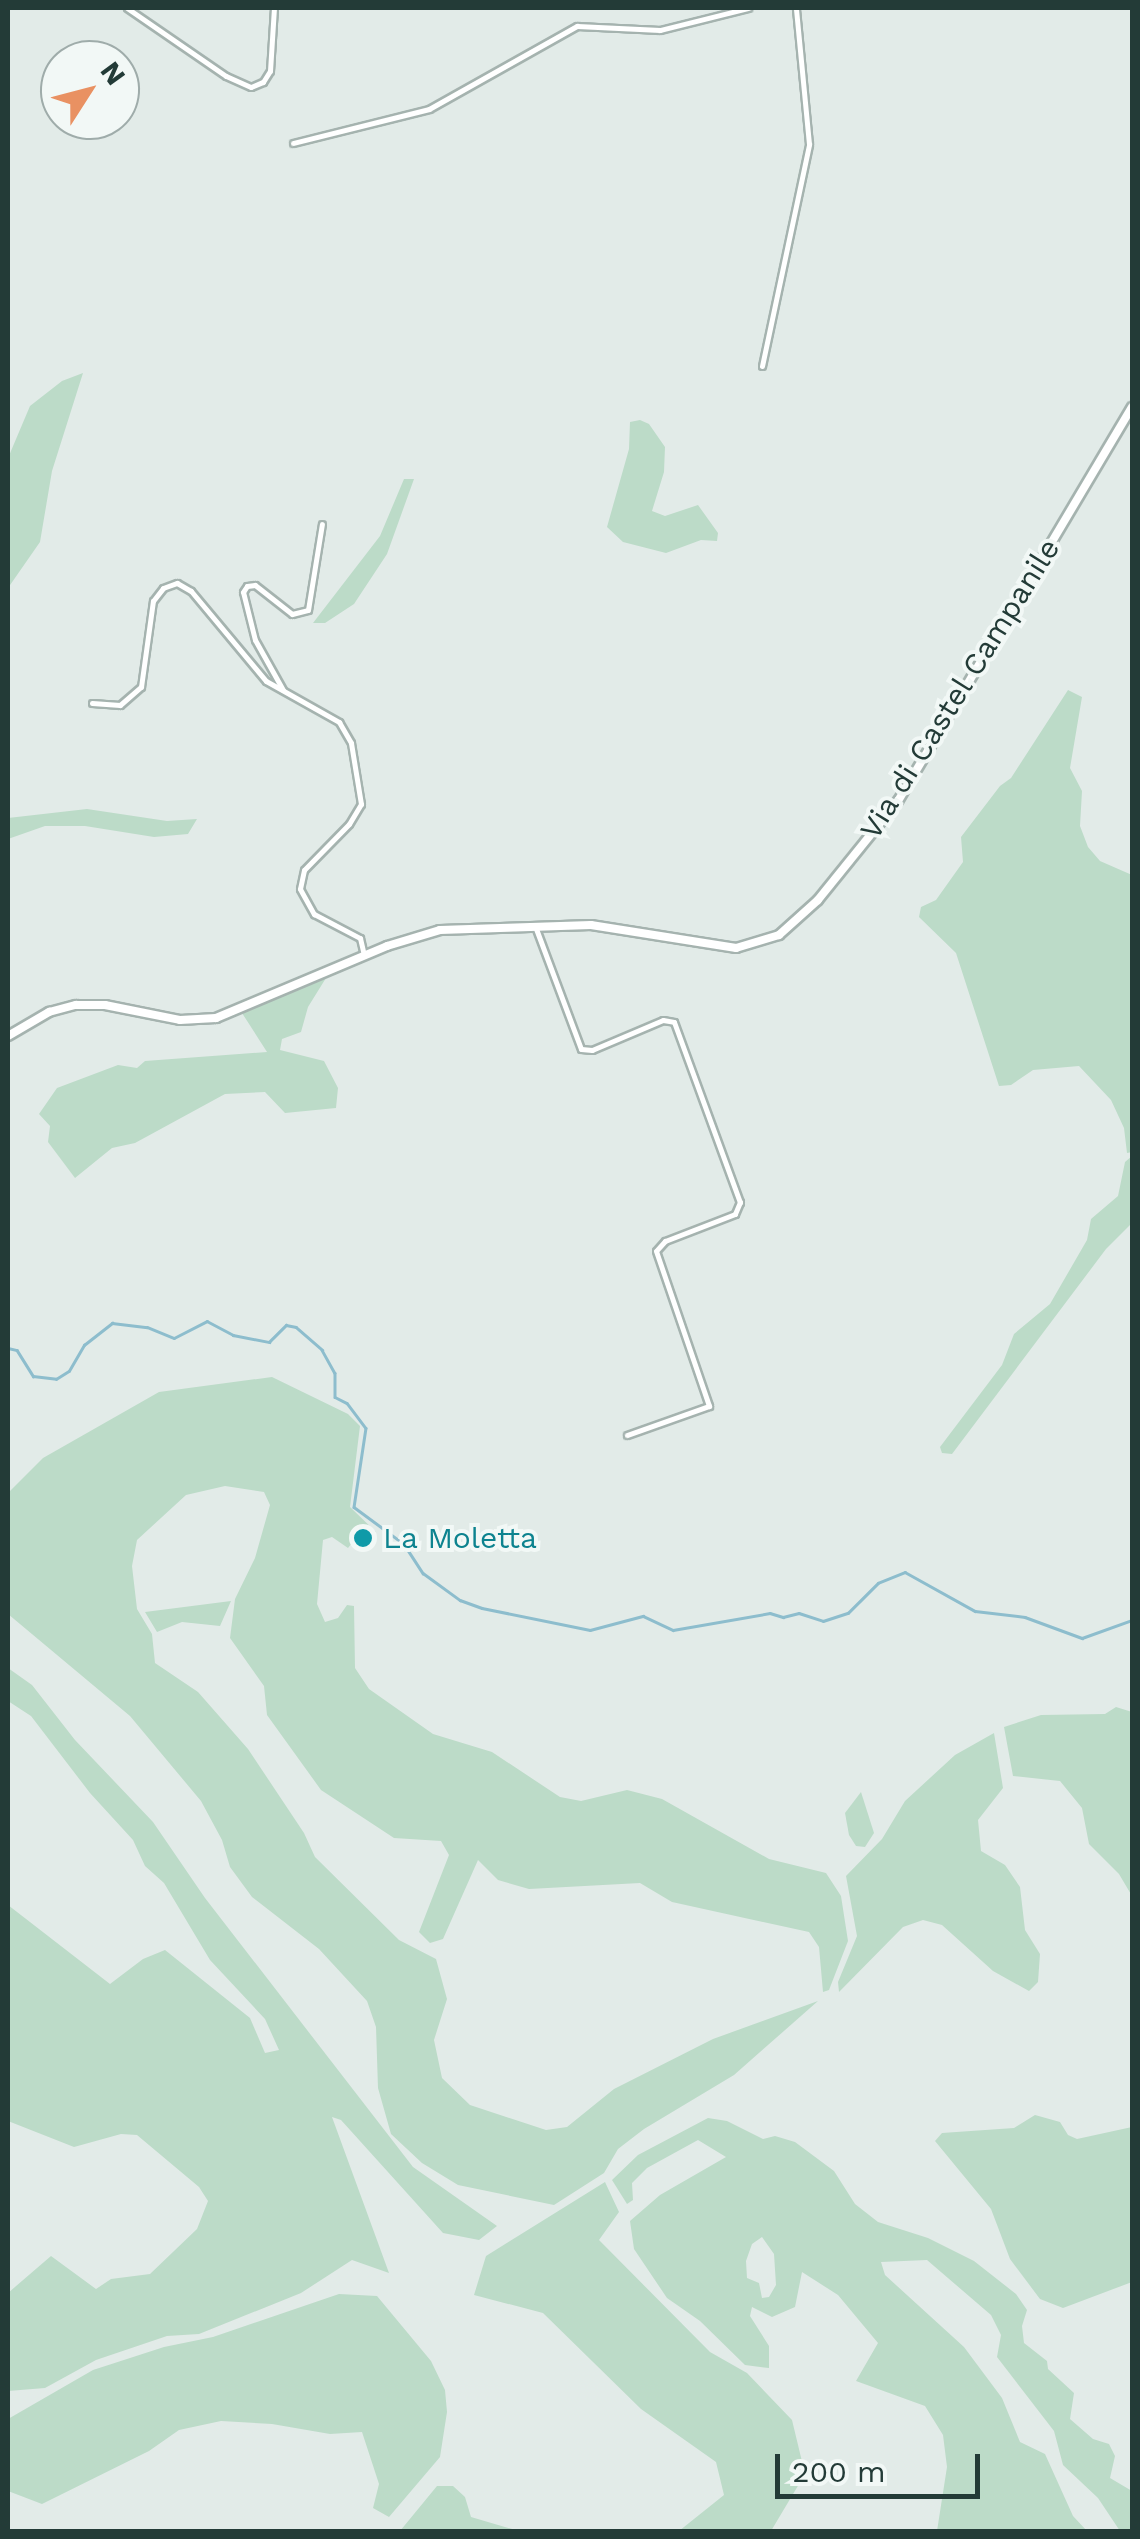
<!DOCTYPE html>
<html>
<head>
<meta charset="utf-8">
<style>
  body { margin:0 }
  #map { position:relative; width:1140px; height:2539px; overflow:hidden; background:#e2ebe8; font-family:"Work Sans",sans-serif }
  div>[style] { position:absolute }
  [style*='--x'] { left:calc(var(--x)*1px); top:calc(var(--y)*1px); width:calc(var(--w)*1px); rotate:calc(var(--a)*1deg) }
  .green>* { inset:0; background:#bcdbc8 }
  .stream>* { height:2.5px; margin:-1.25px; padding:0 1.25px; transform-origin:1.25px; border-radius:1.25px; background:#8dbdcd }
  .roads { filter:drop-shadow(2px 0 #a5b3af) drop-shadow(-2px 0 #a5b3af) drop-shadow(0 2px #a5b3af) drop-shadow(0 -2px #a5b3af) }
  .street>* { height:5px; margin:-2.5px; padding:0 2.5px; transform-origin:2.5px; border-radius:2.5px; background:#fff }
  .secondary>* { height:8px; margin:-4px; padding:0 4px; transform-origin:4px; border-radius:4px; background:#fff }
  .dots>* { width:28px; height:28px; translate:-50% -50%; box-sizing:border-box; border:5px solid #f2f8f6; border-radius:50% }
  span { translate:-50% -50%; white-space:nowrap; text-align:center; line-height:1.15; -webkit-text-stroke:8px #f2f8f6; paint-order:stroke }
  .street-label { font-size:30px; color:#233b37 }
  .culture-label { font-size:30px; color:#0d838f }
  .left { translate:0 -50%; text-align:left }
  .frame { position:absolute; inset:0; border:10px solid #233b37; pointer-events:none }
  .north { position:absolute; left:40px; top:40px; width:100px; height:100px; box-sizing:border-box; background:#f2f8f6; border:2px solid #9facaa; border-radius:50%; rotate:54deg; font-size:28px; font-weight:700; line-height:40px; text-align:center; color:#233b37 }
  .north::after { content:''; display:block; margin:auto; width:35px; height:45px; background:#e99162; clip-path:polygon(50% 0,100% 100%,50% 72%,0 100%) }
  .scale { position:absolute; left:775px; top:2454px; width:205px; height:45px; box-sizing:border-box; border:5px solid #233b37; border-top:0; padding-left:12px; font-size:30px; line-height:35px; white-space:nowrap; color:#233b37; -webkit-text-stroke:8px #f2f8f6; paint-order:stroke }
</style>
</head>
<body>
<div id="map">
  <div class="green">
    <i style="clip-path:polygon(83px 373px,52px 471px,40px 542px,8px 588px,8px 458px,30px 406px,62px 381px)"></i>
    <i style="clip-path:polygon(640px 420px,649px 424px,665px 447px,664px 472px,652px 511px,665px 516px,698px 505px,718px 533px,717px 541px,701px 540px,666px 553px,623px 542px,607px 527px,629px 449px,630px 422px)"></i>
    <i style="clip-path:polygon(404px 479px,414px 479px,387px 554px,354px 604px,325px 623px,313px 623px,380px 536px)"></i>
    <i style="clip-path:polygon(1068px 690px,1082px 697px,1070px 768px,1082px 791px,1080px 826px,1088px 847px,1100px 861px,1132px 875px,1132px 1152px,1127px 1153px,1124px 1128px,1111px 1100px,1079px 1066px,1033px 1070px,1011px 1085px,999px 1086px,956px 953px,919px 917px,921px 907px,936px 900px,963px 862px,961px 837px,1000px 786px,1011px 778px)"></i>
    <i style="clip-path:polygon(87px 809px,167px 821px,197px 819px,188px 834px,154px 837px,85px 826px,45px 826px,8px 839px,8px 818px)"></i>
    <i style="clip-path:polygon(326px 978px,308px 1007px,301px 1032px,282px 1039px,280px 1050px,324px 1061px,338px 1088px,336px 1108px,285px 1113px,265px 1092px,225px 1094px,135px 1143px,112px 1148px,75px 1178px,48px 1142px,50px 1126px,39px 1114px,57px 1088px,118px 1065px,137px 1068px,145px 1061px,267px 1052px,242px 1013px)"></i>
    <i style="clip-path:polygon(1132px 1156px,1132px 1223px,1106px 1249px,952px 1454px,942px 1453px,940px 1447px,1002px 1365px,1014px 1334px,1050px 1304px,1087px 1240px,1091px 1219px,1118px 1196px,1125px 1162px)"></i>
    <i style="clip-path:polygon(272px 1377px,348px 1414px,360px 1426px,350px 1507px,376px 1532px,363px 1529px,348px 1548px,332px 1537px,323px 1540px,317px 1604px,325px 1622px,338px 1618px,347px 1605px,354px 1606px,355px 1668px,369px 1689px,433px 1734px,492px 1752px,560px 1797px,581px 1801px,627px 1790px,662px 1799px,769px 1859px,826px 1873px,841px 1896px,848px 1941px,829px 1990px,823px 1992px,819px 1947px,809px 1932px,672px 1902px,640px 1883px,529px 1889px,498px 1880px,478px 1860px,443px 1939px,430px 1943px,419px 1932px,449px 1855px,441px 1841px,394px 1838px,321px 1790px,267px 1715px,264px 1686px,230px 1638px,235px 1599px,255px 1558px,270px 1505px,264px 1492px,225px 1486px,186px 1495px,137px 1540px,132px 1566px,137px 1609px,152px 1634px,155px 1663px,198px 1692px,248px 1749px,304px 1833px,315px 1857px,399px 1940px,436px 1959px,447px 1999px,434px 2040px,442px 2078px,470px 2105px,546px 2130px,567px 2127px,614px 2089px,713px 2039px,818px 2001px,734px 2075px,644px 2129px,618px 2149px,604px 2173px,554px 2205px,458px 2185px,422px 2163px,391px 2134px,378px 2088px,376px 2027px,367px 2001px,319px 1949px,252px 1897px,230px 1867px,222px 1840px,201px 1801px,130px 1716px,8px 1614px,8px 1493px,43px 1458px,159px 1392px)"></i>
    <i style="clip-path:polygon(231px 1601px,220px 1626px,182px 1622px,157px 1632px,145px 1612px)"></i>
    <i style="clip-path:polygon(8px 1668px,32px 1685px,75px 1740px,153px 1822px,205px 1898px,413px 2167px,497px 2226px,479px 2240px,443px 2233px,341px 2120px,332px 2117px,389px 2273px,352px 2260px,301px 2293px,199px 2334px,167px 2336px,96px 2360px,45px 2388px,8px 2391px,8px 2293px,51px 2256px,96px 2289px,111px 2279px,150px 2274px,197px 2229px,208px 2201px,199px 2187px,137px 2135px,121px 2134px,74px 2147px,8px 2121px,8px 1905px,110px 1984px,143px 1959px,165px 1950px,250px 2018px,265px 2053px,279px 2050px,265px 2019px,210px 1960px,164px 1883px,145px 1866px,133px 1840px,90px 1793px,31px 1716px,8px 1701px)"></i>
    <i style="clip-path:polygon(1116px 1707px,1132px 1712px,1132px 1896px,1119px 1874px,1089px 1844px,1082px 1808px,1060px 1781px,1013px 1776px,1004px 1727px,1041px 1715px,1105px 1714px)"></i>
    <i style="clip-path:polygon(994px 1733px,1003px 1788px,978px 1820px,981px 1851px,1005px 1865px,1020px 1887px,1025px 1930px,1040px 1954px,1038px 1982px,1029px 1991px,993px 1971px,942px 1925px,923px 1920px,903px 1927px,839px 1992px,838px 1982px,857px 1936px,846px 1876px,882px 1839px,905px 1801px,955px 1755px)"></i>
    <i style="clip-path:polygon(861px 1792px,874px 1833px,865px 1847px,856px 1846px,849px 1835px,845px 1813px)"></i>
    <i style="clip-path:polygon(1035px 2115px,1060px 2122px,1068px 2135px,1077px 2139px,1132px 2127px,1132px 2282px,1063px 2308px,1040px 2299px,1010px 2259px,991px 2209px,935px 2141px,942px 2133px,1014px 2128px)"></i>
    <i style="clip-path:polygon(evenodd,708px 2118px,727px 2121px,763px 2139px,775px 2136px,795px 2142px,834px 2171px,855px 2204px,878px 2222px,928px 2238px,974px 2261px,1016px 2294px,1027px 2310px,1022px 2326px,1024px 2343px,1047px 2361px,1048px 2369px,1074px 2393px,1070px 2419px,1093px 2439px,1109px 2444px,1115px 2456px,1110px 2478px,1132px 2491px,1132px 2531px,1120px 2531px,1098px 2498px,1063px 2465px,1054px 2431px,997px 2357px,1001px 2335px,991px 2315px,927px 2260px,881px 2262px,885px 2275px,964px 2347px,1002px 2398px,1020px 2442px,1045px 2454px,1073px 2516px,1087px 2531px,937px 2531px,947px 2467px,943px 2435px,925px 2406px,856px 2381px,878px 2343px,838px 2295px,802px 2272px,795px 2307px,772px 2317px,752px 2307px,750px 2316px,769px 2346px,769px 2368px,745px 2365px,700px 2321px,667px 2298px,634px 2249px,630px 2221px,660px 2195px,726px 2157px,698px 2140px,647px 2168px,632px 2183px,633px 2200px,627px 2204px,612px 2180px,638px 2155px,708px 2118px,762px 2237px,774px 2254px,776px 2285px,769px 2297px,762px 2298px,759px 2283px,747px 2278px,746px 2261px,752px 2244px,762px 2237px)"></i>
    <i style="clip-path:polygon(605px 2182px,619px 2212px,599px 2240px,710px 2352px,747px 2373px,792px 2420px,805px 2474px,771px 2531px,679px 2531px,724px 2495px,716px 2462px,641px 2409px,543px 2313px,474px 2295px,486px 2256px)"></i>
    <i style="clip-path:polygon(339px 2294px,377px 2296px,431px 2361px,445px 2390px,447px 2412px,440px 2457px,389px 2517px,373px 2508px,379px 2484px,362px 2432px,330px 2434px,272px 2424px,221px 2421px,179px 2430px,149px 2451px,42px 2504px,8px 2491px,8px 2419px,93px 2370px,164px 2347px,213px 2337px)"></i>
    <i style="clip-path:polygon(437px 2486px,453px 2486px,465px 2497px,471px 2517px,519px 2531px,400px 2531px)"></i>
  </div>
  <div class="stream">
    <i style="--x:8;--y:1348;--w:9;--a:13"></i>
    <i style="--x:17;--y:1350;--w:31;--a:58"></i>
    <i style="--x:33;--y:1376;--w:23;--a:7"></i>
    <i style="--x:56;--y:1379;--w:15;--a:-32"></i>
    <i style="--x:69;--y:1371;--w:30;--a:-60"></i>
    <i style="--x:84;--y:1345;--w:36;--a:-38"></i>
    <i style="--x:112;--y:1323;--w:35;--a:7"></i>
    <i style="--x:147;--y:1327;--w:29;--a:22"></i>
    <i style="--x:174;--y:1338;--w:37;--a:-27"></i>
    <i style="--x:207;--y:1321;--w:30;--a:28"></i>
    <i style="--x:233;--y:1335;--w:37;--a:11"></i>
    <i style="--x:269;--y:1342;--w:24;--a:-45"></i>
    <i style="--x:286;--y:1325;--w:10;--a:11"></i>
    <i style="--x:296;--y:1327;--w:35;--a:41"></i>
    <i style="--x:322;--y:1350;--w:26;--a:61"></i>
    <i style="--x:335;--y:1373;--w:24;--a:90"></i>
    <i style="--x:335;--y:1397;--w:13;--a:27"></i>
    <i style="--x:347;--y:1403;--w:31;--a:53"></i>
    <i style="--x:366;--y:1428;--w:80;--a:98.6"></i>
    <i style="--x:354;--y:1507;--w:62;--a:36.5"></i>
    <i style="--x:404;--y:1544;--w:35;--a:57"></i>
    <i style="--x:423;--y:1573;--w:46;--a:36.1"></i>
    <i style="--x:460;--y:1600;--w:23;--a:20"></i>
    <i style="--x:482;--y:1608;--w:110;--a:11.5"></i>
    <i style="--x:590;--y:1630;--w:55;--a:-14.8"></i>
    <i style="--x:643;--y:1616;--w:33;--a:25"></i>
    <i style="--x:673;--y:1630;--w:98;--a:-9.9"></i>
    <i style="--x:770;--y:1613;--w:14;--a:17"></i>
    <i style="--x:783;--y:1617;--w:16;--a:-14"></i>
    <i style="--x:799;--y:1613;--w:25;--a:18"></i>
    <i style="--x:823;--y:1621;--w:26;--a:-18"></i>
    <i style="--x:848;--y:1613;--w:42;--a:-45"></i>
    <i style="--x:878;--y:1583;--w:29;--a:-22"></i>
    <i style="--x:905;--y:1572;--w:80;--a:29.1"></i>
    <i style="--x:975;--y:1611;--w:50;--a:6.8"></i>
    <i style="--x:1025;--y:1617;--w:61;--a:20.2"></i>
    <i style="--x:1082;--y:1638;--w:53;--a:-19.8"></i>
  </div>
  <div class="roads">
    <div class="street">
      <i style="--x:127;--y:8;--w:120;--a:34.5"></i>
      <i style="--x:226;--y:76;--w:27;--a:24"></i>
      <i style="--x:251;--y:87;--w:13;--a:-23"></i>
      <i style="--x:263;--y:82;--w:13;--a:-58"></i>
      <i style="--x:270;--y:71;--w:63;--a:-86.4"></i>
      <i style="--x:293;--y:143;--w:140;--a:-14"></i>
      <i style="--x:429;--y:109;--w:170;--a:-29.3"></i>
      <i style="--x:577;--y:26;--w:83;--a:2.8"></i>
      <i style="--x:660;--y:30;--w:91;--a:-14"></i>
      <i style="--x:762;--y:366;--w:227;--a:-78"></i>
      <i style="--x:809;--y:144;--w:137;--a:-95.5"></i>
      <i style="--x:283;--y:690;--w:57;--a:-119.2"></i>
      <i style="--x:255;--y:640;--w:49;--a:-104"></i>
      <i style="--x:243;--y:592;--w:7;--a:-56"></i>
      <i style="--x:247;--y:586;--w:8;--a:-7"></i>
      <i style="--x:255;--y:585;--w:47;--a:38.1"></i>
      <i style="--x:292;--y:614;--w:16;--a:-14"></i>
      <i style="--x:308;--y:610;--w:87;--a:-80.8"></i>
      <i style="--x:92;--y:703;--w:28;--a:4"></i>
      <i style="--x:120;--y:705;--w:28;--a:-41"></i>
      <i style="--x:141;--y:687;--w:87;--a:-82.1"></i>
      <i style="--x:153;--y:601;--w:16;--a:-52"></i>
      <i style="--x:163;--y:588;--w:15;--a:-20"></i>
      <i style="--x:177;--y:583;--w:16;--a:30"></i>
      <i style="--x:191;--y:591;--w:117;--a:50.2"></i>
      <i style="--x:266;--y:681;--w:84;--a:29.3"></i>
      <i style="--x:339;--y:722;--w:24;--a:60"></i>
      <i style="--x:351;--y:743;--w:62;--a:80.7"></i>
      <i style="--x:361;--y:804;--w:23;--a:121"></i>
      <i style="--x:349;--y:824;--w:64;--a:134.4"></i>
      <i style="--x:304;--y:870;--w:19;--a:102"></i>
      <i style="--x:300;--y:889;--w:29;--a:61"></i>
      <i style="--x:314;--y:914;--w:52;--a:27.6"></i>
      <i style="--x:360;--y:938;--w:18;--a:77"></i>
      <i style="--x:535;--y:926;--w:131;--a:69.5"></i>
      <i style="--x:581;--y:1049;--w:11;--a:5"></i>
      <i style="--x:592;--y:1050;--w:77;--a:-22.9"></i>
      <i style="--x:663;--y:1020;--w:11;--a:10"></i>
      <i style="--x:674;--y:1022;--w:192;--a:69.9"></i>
      <i style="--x:740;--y:1202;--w:13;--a:113"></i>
      <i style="--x:735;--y:1214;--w:75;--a:158.9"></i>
      <i style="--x:665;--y:1241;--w:13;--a:132"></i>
      <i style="--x:656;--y:1251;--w:164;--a:71.1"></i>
      <i style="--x:709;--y:1406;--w:87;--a:160.5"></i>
    </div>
    <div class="secondary">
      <i style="--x:8;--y:1036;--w:48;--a:-30.3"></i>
      <i style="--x:49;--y:1012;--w:28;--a:-15"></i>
      <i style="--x:76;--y:1005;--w:29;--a:0"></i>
      <i style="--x:105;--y:1005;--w:76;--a:11.3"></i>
      <i style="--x:180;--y:1020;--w:36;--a:-3"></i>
      <i style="--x:216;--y:1018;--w:186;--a:-22.8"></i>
      <i style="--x:387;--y:946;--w:55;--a:-16.8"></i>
      <i style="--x:440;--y:930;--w:151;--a:-1.9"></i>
      <i style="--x:591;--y:925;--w:147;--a:9"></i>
      <i style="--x:736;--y:948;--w:45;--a:-16.8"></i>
      <i style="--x:779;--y:935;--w:52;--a:-41.9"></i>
      <i style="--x:818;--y:900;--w:127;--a:-51.1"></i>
      <i style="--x:898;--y:801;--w:458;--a:-59.3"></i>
    </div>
  </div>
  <div class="dots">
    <i style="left:363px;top:1538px;background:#0f9aa8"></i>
  </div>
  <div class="street-label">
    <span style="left:960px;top:689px;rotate:-58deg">Via di Castel Campanile</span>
  </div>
  <div class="culture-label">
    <span class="left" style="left:383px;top:1538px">La Moletta</span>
  </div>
  <div class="frame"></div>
  <div class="north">N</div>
  <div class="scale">200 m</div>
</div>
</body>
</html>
